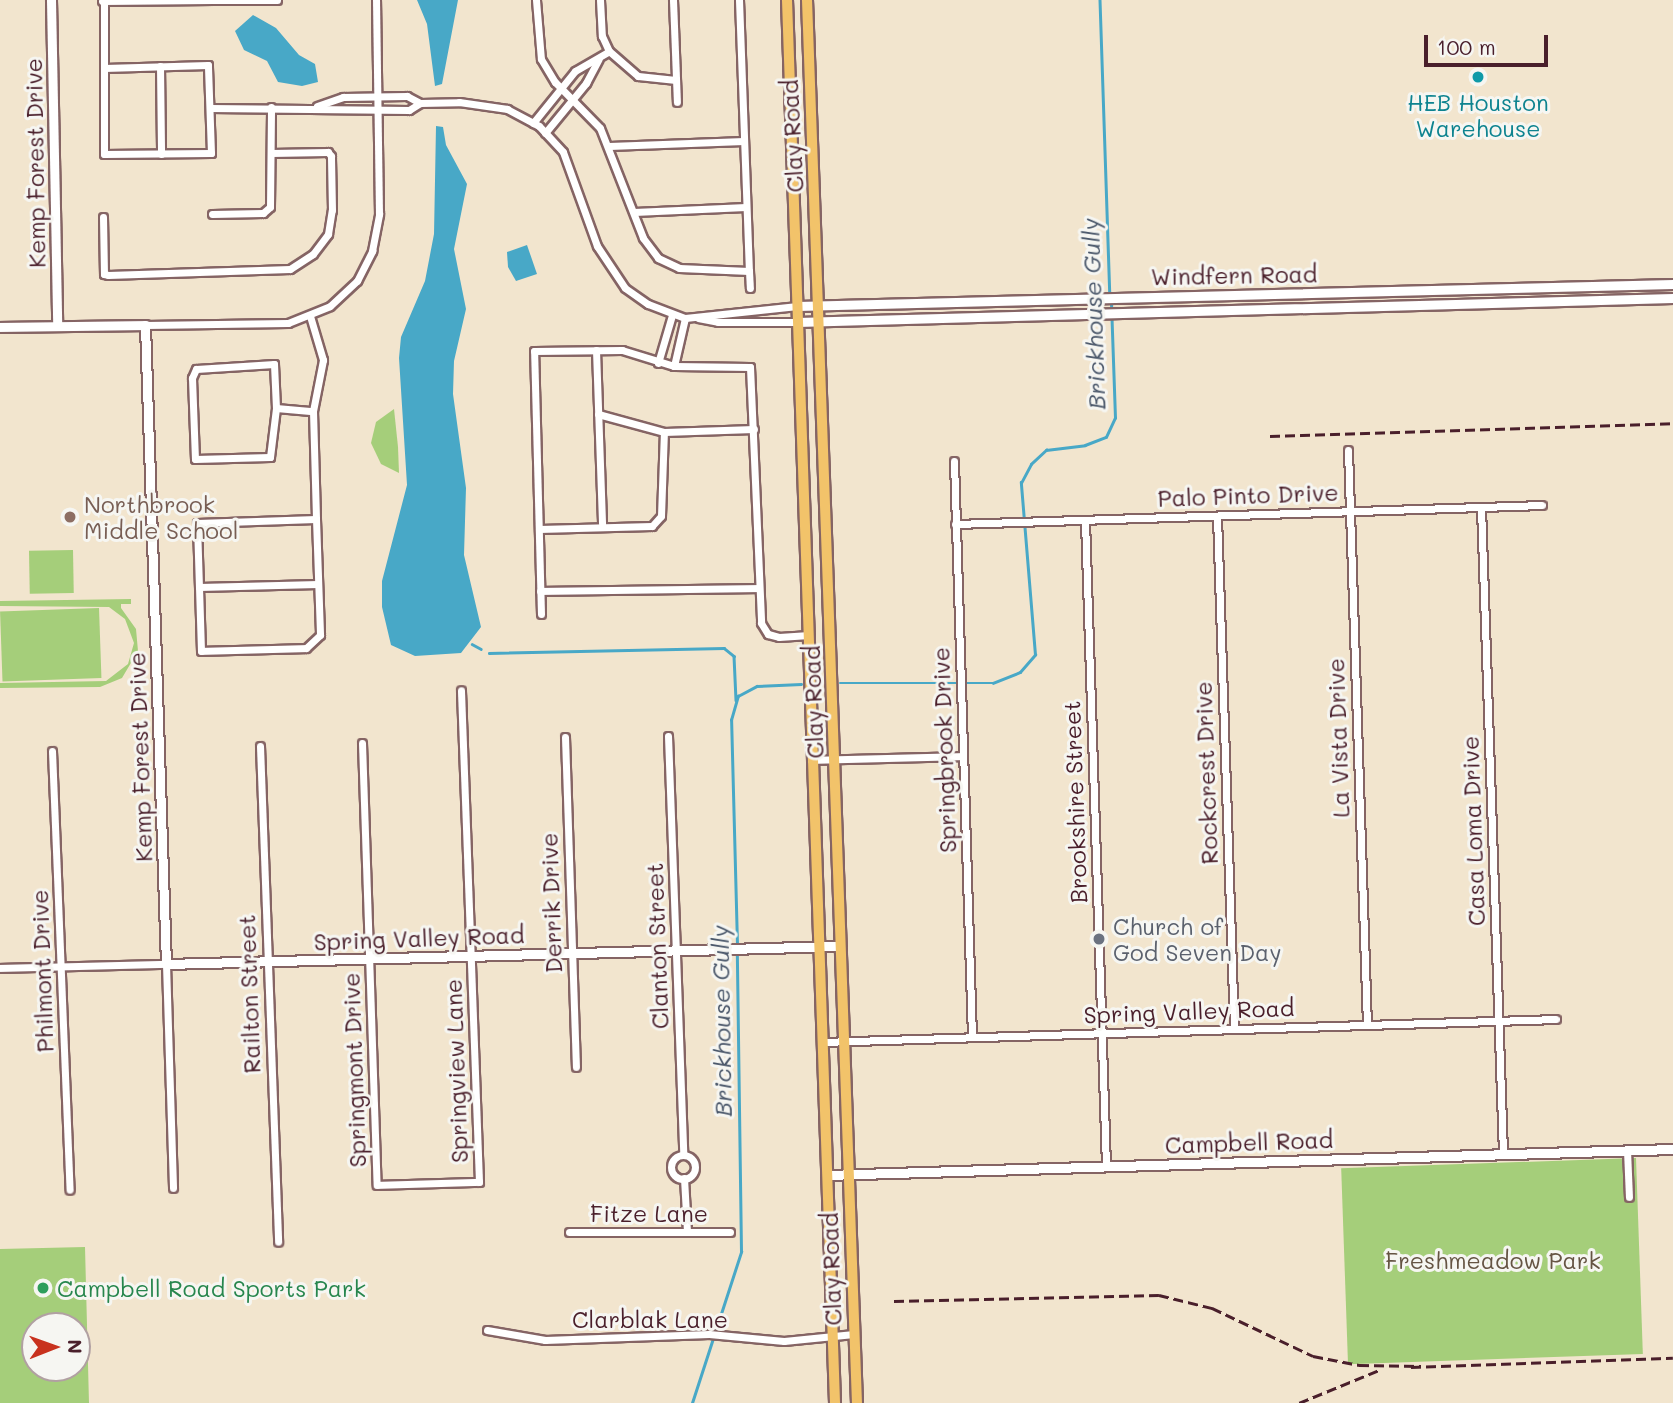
<!DOCTYPE html>
<html>
<head>
<meta charset="utf-8">
<style>
  body { margin:0 }
  #map { position:relative; width:1673px; height:1403px; overflow:hidden; background:#f2e5ce; font-family:Mali,sans-serif }
  div>[style] { position:absolute }
  [style*='--x'] { left:calc(var(--x)*1px); top:calc(var(--y)*1px); width:calc(var(--w)*1px); rotate:calc(var(--a)*1deg) }
  .green>* { inset:0; background:#a5ce7a; transform-origin:0 0 }
  .water>* { inset:0; background:#48a8c7 }
  .stream>* { height:2.5px; margin:-1.25px; padding:0 1.25px; transform-origin:1.25px; border-radius:1.25px; background:#48a8c7 }
  .roads { filter:drop-shadow(2px 0 #856464) drop-shadow(-2px 0 #856464) drop-shadow(0 2px #856464) drop-shadow(0 -2px #856464) }
  .minor>* { height:7px; margin:-3.5px; padding:0 3.5px; transform-origin:3.5px; border-radius:3.5px; background:#fff }
  .minor>.ring { margin:-3.5px; padding:0; box-sizing:content-box; background:none; border:7px solid #fff; border-radius:50% }
  .tertiary>* { height:9px; margin:-4.5px; padding:0 4.5px; transform-origin:4.5px; border-radius:4.5px; background:#fff }
  .primary>* { height:10px; margin:-5px; padding:0 5px; transform-origin:5px; border-radius:5px; background:#f2c36a }
  .rail>* { height:2.5px; margin-top:-1.25px; transform-origin:0; background:repeating-linear-gradient(90deg,#4a1f2b 0 10px,transparent 0 15px) }
  .dots>* { width:19px; height:19px; translate:-50% -50%; box-sizing:border-box; border:4px solid #f6f6f2; border-radius:50% }
  span { translate:-50% -50%; white-space:nowrap; text-align:center; line-height:1.15; -webkit-text-stroke:6px #f6f6f2; paint-order:stroke }
  .culture-label { font-size:23px; color:#0d838f }
  .street-label { font-size:23px; color:#4a1f2b }
  .education-label { font-size:23px; color:#785e54 }
  .left { translate:0 -50%; text-align:left }
  .worship-label { font-size:23px; color:#5b616d }
  .park-label { font-size:23px; color:#655443 }
  .leisure-label { font-size:23px; color:#27864d }
  .water-label { font-size:24px; color:#495669; font-style:italic }
  .north { position:absolute; left:21px; top:1312px; width:70px; height:70px; box-sizing:border-box; background:#f6f6f2; border:2px solid #b1a0a2; border-radius:50%; rotate:89deg; font-size:19px; font-weight:700; line-height:28px; text-align:center; color:#4a1f2b }
  .north::after { content:''; display:block; margin:auto; width:24px; height:32px; background:#c8321e; clip-path:polygon(50% 0,100% 100%,50% 72%,0 100%) }
  .scale { position:absolute; left:1424px; top:35px; width:124px; height:32px; box-sizing:border-box; border:4px solid #4a1f2b; border-top:0; padding-left:9px; font-size:21px; line-height:24px; white-space:nowrap; color:#4a1f2b; -webkit-text-stroke:5px #f6f6f2; paint-order:stroke }
</style>
</head>
<body>
<div id="map">
  <div class="green">
    <i style="clip-path:polygon(394px 409px,398px 447px,399px 473px,381px 464px,371px 443px,376px 422px)"></i>
    <i style="left:73px;top:550px;width:43px;height:44px;rotate:89deg"></i>
    <i style="clip-path:polygon(131px 599px,131px 604px,121px 604px,121px 608px,136px 629px,138px 651px,122px 678px,100px 687px,0 688px,0 683px,106px 681px,128px 664px,134px 643px,125px 619px,109px 607px,0 606px,0 601px)"></i>
    <i style="left:99px;top:608px;width:70px;height:99px;rotate:88deg"></i>
    <i style="left:1636px;top:1158px;width:196px;height:295px;rotate:88deg"></i>
    <i style="clip-path:polygon(evenodd,85px 1247px,89px 1403px,0 1403px,0 1249px,85px 1247px,35px 1326px,77px 1326px,77px 1368px,35px 1368px,35px 1326px)"></i>
  </div>
  <div class="water">
    <i style="clip-path:polygon(417px 0,458px 0,442px 84px,435px 86px,427px 24px)"></i>
    <i style="clip-path:polygon(253px 15px,276px 28px,299px 55px,315px 64px,318px 82px,302px 86px,278px 82px,267px 61px,244px 50px,235px 31px)"></i>
    <i style="clip-path:polygon(436px 126px,443px 127px,446px 145px,467px 184px,454px 249px,466px 309px,454px 361px,453px 394px,466px 488px,464px 555px,481px 627px,461px 653px,415px 656px,391px 645px,382px 607px,382px 581px,407px 485px,399px 358px,401px 337px,425px 281px,434px 234px)"></i>
    <i style="clip-path:polygon(527px 245px,537px 274px,516px 281px,508px 267px,507px 252px)"></i>
  </div>
  <div class="stream">
    <i style="--x:1100;--y:0;--w:294;--a:88.1"></i>
    <i style="--x:472;--y:644;--w:10;--a:29"></i>
    <i style="--x:489;--y:653;--w:235;--a:-1.2"></i>
    <i style="--x:724;--y:648;--w:13;--a:39"></i>
    <i style="--x:734;--y:656;--w:44;--a:87.4"></i>
    <i style="--x:840;--y:683;--w:153;--a:0"></i>
    <i style="--x:993;--y:683;--w:29;--a:-22"></i>
    <i style="--x:1020;--y:672;--w:23;--a:-49"></i>
    <i style="--x:1035;--y:655;--w:173;--a:-94.7"></i>
    <i style="--x:1021;--y:483;--w:21;--a:-62"></i>
    <i style="--x:1031;--y:464;--w:21;--a:-43"></i>
    <i style="--x:1046;--y:450;--w:39;--a:-7"></i>
    <i style="--x:1085;--y:445;--w:22;--a:-21"></i>
    <i style="--x:1106;--y:437;--w:21;--a:-65"></i>
    <i style="--x:1115;--y:418;--w:117;--a:-92"></i>
    <i style="--x:737;--y:945;--w:225;--a:-91.5"></i>
    <i style="--x:731;--y:720;--w:25;--a:-74"></i>
    <i style="--x:738;--y:696;--w:21;--a:-28"></i>
    <i style="--x:757;--y:686;--w:44;--a:-2.6"></i>
    <i style="--x:692;--y:1403;--w:159;--a:-72"></i>
    <i style="--x:741;--y:1252;--w:301;--a:-90.8"></i>
  </div>
  <div class="roads">
    <div class="minor">
      <i style="--x:213;--y:0;--w:64;--a:0"></i>
      <i style="--x:536;--y:0;--w:59;--a:85.2"></i>
      <i style="--x:541;--y:59;--w:27;--a:59"></i>
      <i style="--x:555;--y:82;--w:64;--a:45.6"></i>
      <i style="--x:600;--y:128;--w:118;--a:68.6"></i>
      <i style="--x:643;--y:238;--w:25;--a:53"></i>
      <i style="--x:658;--y:258;--w:23;--a:25"></i>
      <i style="--x:679;--y:268;--w:70;--a:2.5"></i>
      <i style="--x:749;--y:271;--w:17;--a:87"></i>
      <i style="--x:600;--y:0;--w:36;--a:87"></i>
      <i style="--x:602;--y:36;--w:17;--a:65"></i>
      <i style="--x:609;--y:51;--w:38;--a:41"></i>
      <i style="--x:638;--y:76;--w:38;--a:6"></i>
      <i style="--x:673;--y:0;--w:102;--a:87.8"></i>
      <i style="--x:739;--y:0;--w:271;--a:87.9"></i>
      <i style="--x:102;--y:1;--w:111;--a:-0.5"></i>
      <i style="--x:104;--y:2;--w:152;--a:90"></i>
      <i style="--x:104;--y:154;--w:107;--a:-0.5"></i>
      <i style="--x:211;--y:153;--w:88;--a:-92"></i>
      <i style="--x:208;--y:65;--w:104;--a:178.3"></i>
      <i style="--x:160;--y:66;--w:88;--a:89.3"></i>
      <i style="--x:317;--y:106;--w:28;--a:-19"></i>
      <i style="--x:343;--y:97;--w:64;--a:-0.9"></i>
      <i style="--x:407;--y:96;--w:15;--a:28"></i>
      <i style="--x:210;--y:108;--w:199;--a:0.6"></i>
      <i style="--x:409;--y:110;--w:13;--a:-32"></i>
      <i style="--x:420;--y:103;--w:39;--a:-1"></i>
      <i style="--x:459;--y:102;--w:49;--a:8.3"></i>
      <i style="--x:507;--y:109;--w:36;--a:28"></i>
      <i style="--x:539;--y:126;--w:35;--a:47"></i>
      <i style="--x:563;--y:152;--w:100;--a:70.1"></i>
      <i style="--x:597;--y:246;--w:50;--a:56.3"></i>
      <i style="--x:625;--y:288;--w:28;--a:35"></i>
      <i style="--x:648;--y:304;--w:40;--a:21"></i>
      <i style="--x:685;--y:318;--w:113;--a:-6.1"></i>
      <i style="--x:533;--y:123;--w:67;--a:-51.1"></i>
      <i style="--x:575;--y:71;--w:39;--a:-30"></i>
      <i style="--x:545;--y:133;--w:65;--a:-50.6"></i>
      <i style="--x:586;--y:83;--w:27;--a:-62"></i>
      <i style="--x:609;--y:146;--w:135;--a:-2.1"></i>
      <i style="--x:634;--y:212;--w:112;--a:-2.6"></i>
      <i style="--x:212;--y:214;--w:51;--a:-1.1"></i>
      <i style="--x:263;--y:213;--w:9;--a:-41"></i>
      <i style="--x:270;--y:207;--w:100;--a:-89.4"></i>
      <i style="--x:103;--y:217;--w:57;--a:89"></i>
      <i style="--x:104;--y:274;--w:4;--a:14"></i>
      <i style="--x:108;--y:275;--w:182;--a:-1.9"></i>
      <i style="--x:290;--y:269;--w:27;--a:-33"></i>
      <i style="--x:313;--y:254;--w:25;--a:-53"></i>
      <i style="--x:328;--y:234;--w:24;--a:-81"></i>
      <i style="--x:332;--y:210;--w:54;--a:-91.1"></i>
      <i style="--x:331;--y:156;--w:5;--a:-127"></i>
      <i style="--x:328;--y:152;--w:57;--a:179"></i>
      <i style="--x:310;--y:316;--w:46;--a:73.5"></i>
      <i style="--x:323;--y:360;--w:52;--a:101.1"></i>
      <i style="--x:313;--y:411;--w:108;--a:88.4"></i>
      <i style="--x:316;--y:519;--w:116;--a:88"></i>
      <i style="--x:320;--y:635;--w:19;--a:137"></i>
      <i style="--x:306;--y:648;--w:105;--a:178.4"></i>
      <i style="--x:201;--y:651;--w:128;--a:-91.8"></i>
      <i style="--x:197;--y:523;--w:119;--a:-1.9"></i>
      <i style="--x:698;--y:318;--w:20;--a:11"></i>
      <i style="--x:718;--y:322;--w:79;--a:0"></i>
      <i style="--x:145;--y:325;--w:143;--a:-0.8"></i>
      <i style="--x:288;--y:323;--w:45;--a:-22"></i>
      <i style="--x:330;--y:306;--w:37;--a:-43"></i>
      <i style="--x:357;--y:281;--w:34;--a:-63"></i>
      <i style="--x:372;--y:251;--w:38;--a:-79"></i>
      <i style="--x:379;--y:214;--w:214;--a:-90.8"></i>
      <i style="--x:596;--y:350;--w:174;--a:88"></i>
      <i style="--x:658;--y:363;--w:50;--a:-73.7"></i>
      <i style="--x:674;--y:366;--w:49;--a:-77.1"></i>
      <i style="--x:276;--y:408;--w:44;--a:-92.6"></i>
      <i style="--x:274;--y:364;--w:78;--a:176.3"></i>
      <i style="--x:196;--y:369;--w:10;--a:114"></i>
      <i style="--x:192;--y:378;--w:81;--a:87.9"></i>
      <i style="--x:195;--y:459;--w:75;--a:-1.5"></i>
      <i style="--x:270;--y:457;--w:49;--a:-83"></i>
      <i style="--x:276;--y:408;--w:37;--a:5"></i>
      <i style="--x:598;--y:414;--w:68;--a:15.3"></i>
      <i style="--x:664;--y:432;--w:90;--a:-1.9"></i>
      <i style="--x:1348;--y:450;--w:575;--a:88.11"></i>
      <i style="--x:954;--y:461;--w:576;--a:88.21"></i>
      <i style="--x:1481;--y:507;--w:647;--a:88.05"></i>
      <i style="--x:1217;--y:516;--w:513;--a:88.1"></i>
      <i style="--x:1085;--y:520;--w:647;--a:88.14"></i>
      <i style="--x:955;--y:524;--w:587;--a:-1.85"></i>
      <i style="--x:539;--y:529;--w:113;--a:-1.5"></i>
      <i style="--x:652;--y:526;--w:13;--a:-48"></i>
      <i style="--x:661;--y:516;--w:84;--a:-88"></i>
      <i style="--x:199;--y:587;--w:119;--a:-1.4"></i>
      <i style="--x:540;--y:591;--w:219;--a:-0.8"></i>
      <i style="--x:541;--y:614;--w:263;--a:-91.5"></i>
      <i style="--x:534;--y:351;--w:88;--a:-0.7"></i>
      <i style="--x:622;--y:350;--w:54;--a:17.1"></i>
      <i style="--x:674;--y:366;--w:76;--a:0.8"></i>
      <i style="--x:750;--y:367;--w:256;--a:87.5"></i>
      <i style="--x:761;--y:623;--w:13;--a:58"></i>
      <i style="--x:768;--y:634;--w:11;--a:15"></i>
      <i style="--x:779;--y:637;--w:30;--a:-4"></i>
      <i style="--x:668;--y:736;--w:419;--a:87.9"></i>
      <i style="--x:565;--y:737;--w:330;--a:88.1"></i>
      <i style="--x:362;--y:743;--w:442;--a:88.1"></i>
      <i style="--x:377;--y:1185;--w:102;--a:-1.7"></i>
      <i style="--x:479;--y:1182;--w:492;--a:-92.1"></i>
      <i style="--x:260;--y:746;--w:496;--a:87.9"></i>
      <i style="--x:52;--y:751;--w:439;--a:87.7"></i>
      <i style="--x:811;--y:760;--w:152;--a:-1.5"></i>
      <i style="--x:0;--y:968;--w:166;--a:-1.4"></i>
      <i style="--x:166;--y:964;--w:224;--a:88.2"></i>
      <i style="--x:822;--y:1042;--w:734;--a:-1.79"></i>
      <i style="--x:1627;--y:1150;--w:47;--a:87.6"></i>
      <i class="ring" style="left:671px;top:1155px;width:17px;height:17px"></i>
      <i style="--x:684;--y:1178;--w:54;--a:86.8"></i>
      <i style="--x:569;--y:1232;--w:161;--a:0"></i>
      <i style="--x:487;--y:1330;--w:59;--a:9.8"></i>
      <i style="--x:545;--y:1340;--w:164;--a:-2.1"></i>
      <i style="--x:709;--y:1334;--w:75;--a:5.3"></i>
      <i style="--x:784;--y:1341;--w:70;--a:-5.7"></i>
    </div>
    <div class="tertiary">
      <i style="--x:51;--y:0;--w:326;--a:88.9"></i>
      <i style="--x:797;--y:306;--w:876;--a:-1.44"></i>
      <i style="--x:797;--y:322;--w:876;--a:-1.57"></i>
      <i style="--x:0;--y:327;--w:145;--a:-0.8"></i>
      <i style="--x:145;--y:325;--w:639;--a:88.12"></i>
      <i style="--x:166;--y:964;--w:673;--a:-1.53"></i>
      <i style="--x:827;--y:1175;--w:846;--a:-1.76"></i>
    </div>
    <div class="primary">
      <i style="--x:787;--y:0;--w:1404;--a:88.04"></i>
      <i style="--x:807;--y:0;--w:1404;--a:87.96"></i>
    </div>
  </div>
  <div class="rail">
    <i style="--x:1270;--y:436;--w:403;--a:-1.8"></i>
    <i style="--x:894;--y:1301;--w:265;--a:-1.3"></i>
    <i style="--x:1159;--y:1295;--w:55;--a:13.8"></i>
    <i style="--x:1212;--y:1308;--w:112;--a:25.4"></i>
    <i style="--x:1313;--y:1356;--w:47;--a:11.1"></i>
    <i style="--x:1359;--y:1365;--w:62;--a:0.9"></i>
    <i style="--x:1411;--y:1367;--w:262;--a:-2"></i>
    <i style="--x:1299;--y:1403;--w:87;--a:-22.4"></i>
  </div>
  <div class="dots">
    <i style="left:1478px;top:77px;background:#0f9aa8"></i>
    <i style="left:70px;top:517px;background:#8d6e63"></i>
    <i style="left:1099px;top:939px;background:#6b7280"></i>
    <i style="left:43px;top:1288px;background:#2e9e5b"></i>
  </div>
  <div class="culture-label">
    <span style="left:1478px;top:115px">HEB Houston<br>Warehouse</span>
  </div>
  <div class="street-label">
    <span style="left:792px;top:136px;rotate:-93deg">Clay Road</span>
    <span style="left:35px;top:163px;rotate:-91deg">Kemp Forest Drive</span>
    <span style="left:1234px;top:275px;rotate:-1deg">Windfern Road</span>
    <span style="left:1248px;top:495px;rotate:-2deg">Palo Pinto Drive</span>
    <span style="left:813px;top:702px;rotate:-92deg">Clay Road</span>
    <span style="left:1338px;top:738px;rotate:-92deg">La Vista Drive</span>
    <span style="left:944px;top:750px;rotate:-92deg">Springbrook Drive</span>
    <span style="left:140px;top:757px;rotate:-92deg">Kemp Forest Drive</span>
    <span style="left:1206px;top:773px;rotate:-92deg">Rockcrest Drive</span>
    <span style="left:1075px;top:802px;rotate:-92deg">Brookshire Street</span>
    <span style="left:1473px;top:831px;rotate:-92deg">Casa Loma Drive</span>
    <span style="left:551px;top:903px;rotate:-92deg">Derrik Drive</span>
    <span style="left:419px;top:938px;rotate:-2deg">Spring Valley Road</span>
    <span style="left:657px;top:946px;rotate:-92deg">Clanton Street</span>
    <span style="left:42px;top:971px;rotate:-92deg">Philmont Drive</span>
    <span style="left:249px;top:994px;rotate:-92deg">Railton Street</span>
    <span style="left:1189px;top:1011px;rotate:-2deg">Spring Valley Road</span>
    <span style="left:354px;top:1070px;rotate:-92deg">Springmont Drive</span>
    <span style="left:456px;top:1071px;rotate:-92deg">Springview Lane</span>
    <span style="left:1249px;top:1142px;rotate:-2deg">Campbell Road</span>
    <span style="left:649px;top:1213px">Fitze Lane</span>
    <span style="left:831px;top:1269px;rotate:-92deg">Clay Road</span>
    <span style="left:650px;top:1319px">Clarblak Lane</span>
  </div>
  <div class="education-label">
    <span class="left" style="left:84px;top:517px">Northbrook<br>Middle School</span>
  </div>
  <div class="worship-label">
    <span class="left" style="left:1113px;top:939px">Church of<br>God Seven Day</span>
  </div>
  <div class="park-label">
    <span style="left:1493px;top:1260px">Freshmeadow Park</span>
  </div>
  <div class="leisure-label">
    <span class="left" style="left:57px;top:1288px">Campbell Road Sports Park</span>
  </div>
  <div class="water-label">
    <span style="left:1093px;top:314px;rotate:-92deg">Brickhouse Gully</span>
    <span style="left:721px;top:1021px;rotate:-91deg">Brickhouse Gully</span>
  </div>
  <div class="north">N</div>
  <div class="scale">100 m</div>
</div>
</body>
</html>
